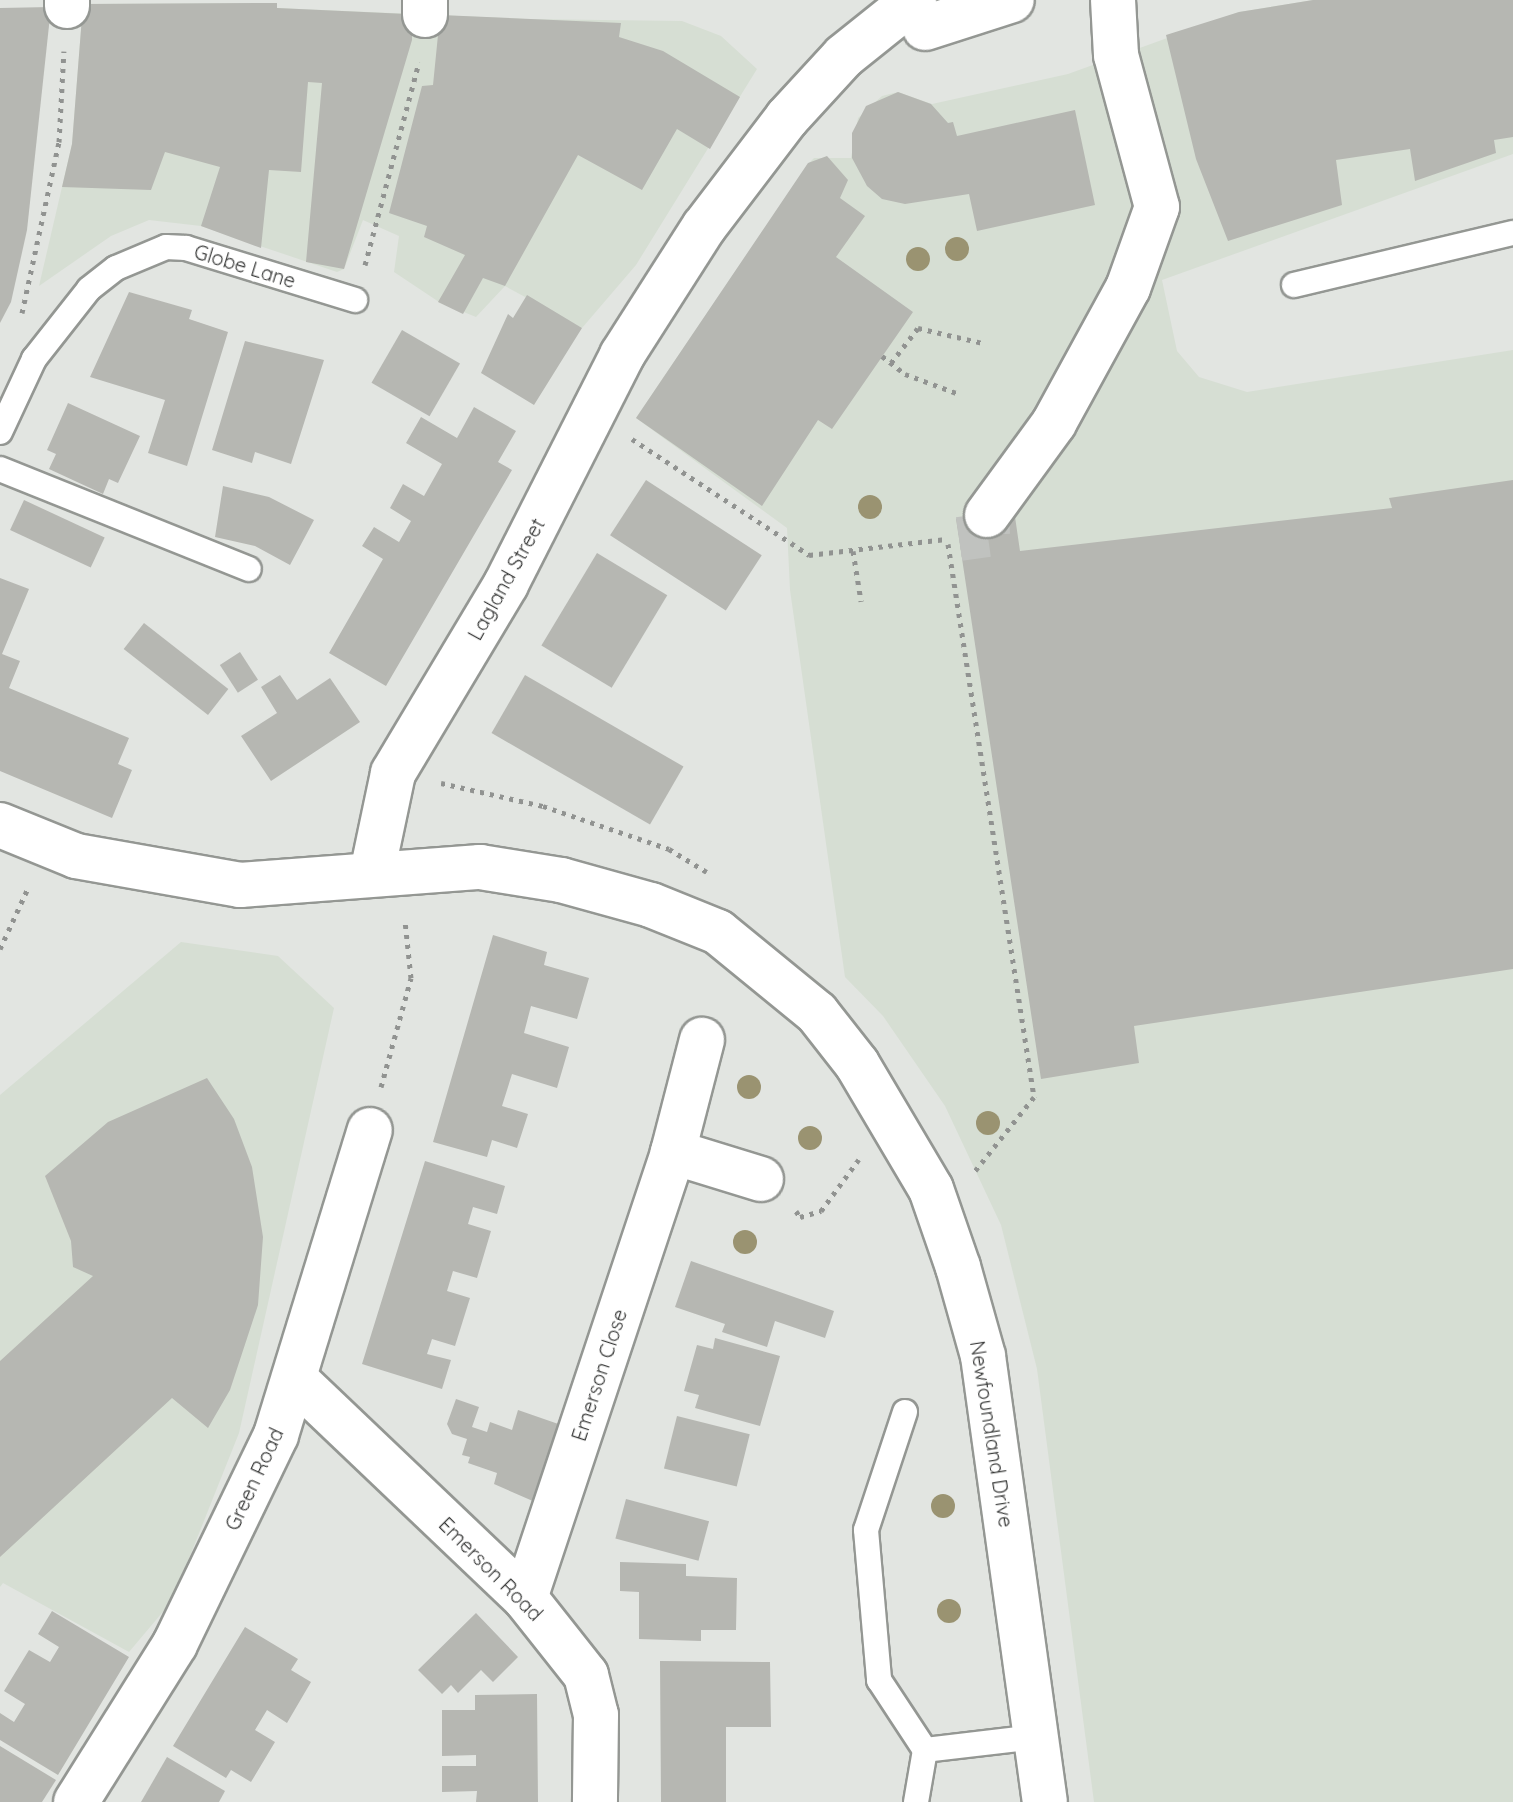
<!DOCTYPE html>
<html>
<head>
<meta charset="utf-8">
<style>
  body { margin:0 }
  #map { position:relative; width:1513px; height:1802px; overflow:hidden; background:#e2e5e1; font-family:Quicksand,sans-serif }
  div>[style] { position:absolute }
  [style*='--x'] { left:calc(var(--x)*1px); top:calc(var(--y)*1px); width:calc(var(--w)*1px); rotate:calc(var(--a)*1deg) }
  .built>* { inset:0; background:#d6ded3 }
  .building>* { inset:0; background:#b6b7b2; transform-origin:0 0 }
  .street-tunnel>* { height:44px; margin-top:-22px; transform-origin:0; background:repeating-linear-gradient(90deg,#c0c2bf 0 44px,transparent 0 66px) }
  .path>* { height:5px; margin-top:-2.5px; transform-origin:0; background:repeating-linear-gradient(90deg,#919391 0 4px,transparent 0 10px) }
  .roads { filter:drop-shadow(2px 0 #949793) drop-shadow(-2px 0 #949793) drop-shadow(0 2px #949793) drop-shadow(0 -2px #949793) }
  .lane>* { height:24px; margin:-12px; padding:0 12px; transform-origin:12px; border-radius:12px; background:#fff }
  .street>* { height:44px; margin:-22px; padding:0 22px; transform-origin:22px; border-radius:22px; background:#fff }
  .secondary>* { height:44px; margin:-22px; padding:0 22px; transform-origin:22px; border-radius:22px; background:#fff }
  .trees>* { width:24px; height:24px; margin:-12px; border-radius:50%; background:#9a9371 }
  span { translate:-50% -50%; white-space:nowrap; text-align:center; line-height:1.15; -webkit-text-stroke:6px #fff; paint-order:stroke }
  .street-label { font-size:20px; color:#373837 }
</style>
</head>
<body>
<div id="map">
  <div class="built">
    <i style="clip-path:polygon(1313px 0,1513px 0,1513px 154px,1162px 280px,1177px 351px,1199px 377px,1247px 392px,1513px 350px,1513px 1802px,1094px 1802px,1037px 1369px,1001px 1225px,945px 1106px,883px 1016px,845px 977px,790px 590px,787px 528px,636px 418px,808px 164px,814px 158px,851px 158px,858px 118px,882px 96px,898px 92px,932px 104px,1068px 74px,1239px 12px)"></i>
    <i style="clip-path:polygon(277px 3px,277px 8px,525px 19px,682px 21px,721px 36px,757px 69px,636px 265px,582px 328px,505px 286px,476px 317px,439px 302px,394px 272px,399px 236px,363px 220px,344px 269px,337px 272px,201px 226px,149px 220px,111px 236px,39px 286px,72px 144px,83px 4px)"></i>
    <i style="clip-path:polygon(181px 942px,278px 956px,334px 1008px,239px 1433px,172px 1601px,129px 1652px,3px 1583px,0 1587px,0 1095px)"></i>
  </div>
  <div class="building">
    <i style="clip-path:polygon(1313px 0,1513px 0,1513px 137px,1494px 140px,1496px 153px,1415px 181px,1410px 149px,1336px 160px,1342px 205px,1228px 241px,1196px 159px,1166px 35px,1239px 12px)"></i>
    <i style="clip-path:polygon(277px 3px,277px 8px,407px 14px,412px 19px,412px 40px,344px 269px,306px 262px,322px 83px,308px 82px,301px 172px,269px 170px,261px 248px,201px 226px,220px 167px,165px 152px,151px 190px,62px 187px,72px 144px,83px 4px)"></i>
    <i style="clip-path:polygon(51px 7px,27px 230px,11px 302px,0 323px,0 8px)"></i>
    <i style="clip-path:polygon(440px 15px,621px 23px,619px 37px,663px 51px,740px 97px,710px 149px,677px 129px,642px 190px,578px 155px,505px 286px,483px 278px,463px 314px,438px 302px,465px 255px,424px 237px,427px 226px,389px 213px,422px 86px,433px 85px)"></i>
    <i style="clip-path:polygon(898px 92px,931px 104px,948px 123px,953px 122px,957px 136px,1075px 110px,1095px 205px,977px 231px,969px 194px,905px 204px,882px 199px,867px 186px,852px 158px,852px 133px,866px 106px)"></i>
    <i style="clip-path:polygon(827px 156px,848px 180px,840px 198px,865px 216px,836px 257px,913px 312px,832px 429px,818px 420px,762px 506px,636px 418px,808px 163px)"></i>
    <i style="clip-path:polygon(129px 292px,192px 310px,189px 319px,228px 332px,187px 466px,148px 453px,165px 400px,90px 377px)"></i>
    <i style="clip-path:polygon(527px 295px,582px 328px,534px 405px,481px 373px,508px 314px,513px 318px)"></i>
    <i style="left:402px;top:330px;width:67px;height:61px;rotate:30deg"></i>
    <i style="clip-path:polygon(245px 341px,324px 360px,291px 464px,255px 452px,252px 463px,212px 450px)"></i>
    <i style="clip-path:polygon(68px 403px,140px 436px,118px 483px,109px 479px,103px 494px,49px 469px,56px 454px,47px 450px)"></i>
    <i style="clip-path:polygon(474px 407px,516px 431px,498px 462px,512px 470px,386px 686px,329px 653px,383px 559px,362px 546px,374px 527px,399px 542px,411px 521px,390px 508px,403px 484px,424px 496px,442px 464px,406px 443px,421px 417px,457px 438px)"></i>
    <i style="left:646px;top:480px;width:138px;height:66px;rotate:33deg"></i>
    <i style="clip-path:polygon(1513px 480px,1513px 969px,1134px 1026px,1139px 1063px,1041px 1079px,956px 519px,1014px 510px,1020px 551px,1392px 508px,1389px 498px)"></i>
    <i style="clip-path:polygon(223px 486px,269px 497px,314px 520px,290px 565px,255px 546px,215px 537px)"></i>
    <i style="left:24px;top:500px;width:89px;height:33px;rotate:25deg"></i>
    <i style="left:597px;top:553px;width:82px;height:108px;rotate:31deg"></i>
    <i style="clip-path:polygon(0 578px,29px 589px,2px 654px,20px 661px,9px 688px,129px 738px,118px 764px,132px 770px,112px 818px,0 771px)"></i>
    <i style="left:144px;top:623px;width:107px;height:33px;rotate:38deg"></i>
    <i style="left:240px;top:652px;width:33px;height:24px;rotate:57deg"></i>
    <i style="clip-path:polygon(280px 675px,297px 700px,330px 678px,360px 722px,271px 781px,241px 736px,277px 713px,261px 687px)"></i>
    <i style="left:525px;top:675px;width:183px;height:67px;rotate:30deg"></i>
    <i style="clip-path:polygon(493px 935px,547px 952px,544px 965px,589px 978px,577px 1019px,531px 1006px,524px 1033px,569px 1047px,557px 1088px,512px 1074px,502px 1106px,528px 1114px,517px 1148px,492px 1140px,487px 1157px,433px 1142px)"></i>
    <i style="clip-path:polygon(207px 1078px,234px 1119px,252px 1167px,263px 1237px,258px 1305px,230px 1390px,208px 1428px,172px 1398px,0 1557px,0 1361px,93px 1276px,73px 1267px,71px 1241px,45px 1176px,108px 1122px)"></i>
    <i style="clip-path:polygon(425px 1161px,505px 1186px,497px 1214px,473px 1207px,468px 1224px,491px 1231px,477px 1278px,453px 1271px,447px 1291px,470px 1298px,455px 1346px,432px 1339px,427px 1354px,451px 1360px,442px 1389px,362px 1364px)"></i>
    <i style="clip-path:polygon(691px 1261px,834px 1311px,825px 1338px,775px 1321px,767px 1347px,722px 1332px,725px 1324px,675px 1307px)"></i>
    <i style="clip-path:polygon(715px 1338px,780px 1356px,760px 1426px,695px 1408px,699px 1395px,684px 1391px,697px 1345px,713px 1349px)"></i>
    <i style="clip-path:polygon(456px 1399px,479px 1407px,472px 1427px,487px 1432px,490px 1422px,512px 1430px,518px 1410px,567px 1427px,542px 1505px,494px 1484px,497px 1473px,468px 1463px,470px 1457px,462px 1455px,467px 1439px,452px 1434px,447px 1424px)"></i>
    <i style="left:677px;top:1416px;width:75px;height:54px;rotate:14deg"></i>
    <i style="left:626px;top:1499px;width:86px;height:41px;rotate:15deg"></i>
    <i style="clip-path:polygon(620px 1562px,686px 1564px,686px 1576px,737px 1578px,736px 1630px,701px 1630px,701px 1641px,639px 1639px,639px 1592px,620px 1591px)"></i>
    <i style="clip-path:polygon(52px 1611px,129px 1657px,58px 1775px,0 1740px,0 1713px,14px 1722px,25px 1704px,4px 1691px,29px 1650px,50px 1662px,59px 1647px,38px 1634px)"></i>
    <i style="clip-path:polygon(476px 1613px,518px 1657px,493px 1682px,481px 1670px,458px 1693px,451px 1685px,442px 1694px,418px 1670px)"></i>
    <i style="clip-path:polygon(245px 1627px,298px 1659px,291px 1670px,311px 1682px,287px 1723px,267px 1710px,255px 1730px,275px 1742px,251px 1782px,231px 1770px,226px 1778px,173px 1746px)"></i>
    <i style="clip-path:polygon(660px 1661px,770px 1662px,771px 1727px,726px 1727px,726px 1802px,661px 1802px)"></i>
    <i style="clip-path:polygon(537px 1694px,538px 1802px,476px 1802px,477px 1791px,442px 1792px,442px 1766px,476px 1766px,476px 1755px,442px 1756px,442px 1710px,475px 1710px,475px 1695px)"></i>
    <i style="clip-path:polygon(0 1746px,56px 1780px,42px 1802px,0 1802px)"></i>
    <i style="clip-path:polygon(167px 1757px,225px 1791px,219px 1802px,141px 1802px)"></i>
  </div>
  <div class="street-tunnel">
    <i style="--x:959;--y:539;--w:29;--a:-8"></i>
    <i style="--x:988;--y:535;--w:20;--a:-93"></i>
  </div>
  <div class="path">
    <i style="--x:365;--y:265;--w:210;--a:-75.1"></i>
    <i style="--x:22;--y:313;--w:175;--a:-77.8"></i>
    <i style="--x:59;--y:142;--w:91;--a:-86.9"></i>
    <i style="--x:882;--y:356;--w:29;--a:38"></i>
    <i style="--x:905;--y:374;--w:58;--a:20.3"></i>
    <i style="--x:891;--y:363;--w:44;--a:-52.4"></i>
    <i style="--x:918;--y:328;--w:67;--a:13"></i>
    <i style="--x:632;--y:439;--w:212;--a:33.2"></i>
    <i style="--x:809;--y:555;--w:138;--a:-6.7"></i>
    <i style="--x:948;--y:544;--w:560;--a:81.16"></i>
    <i style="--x:1034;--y:1097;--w:95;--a:128.6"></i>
    <i style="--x:853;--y:551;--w:51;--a:80.9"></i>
    <i style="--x:441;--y:783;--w:105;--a:12.7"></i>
    <i style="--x:543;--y:806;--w:133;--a:18.8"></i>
    <i style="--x:669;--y:849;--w:44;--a:31.2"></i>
    <i style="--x:0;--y:949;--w:67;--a:-65.3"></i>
    <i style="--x:381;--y:1087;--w:113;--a:-74.6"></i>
    <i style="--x:411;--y:978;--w:57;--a:-96"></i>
    <i style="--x:796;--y:1211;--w:7;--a:56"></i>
    <i style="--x:800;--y:1217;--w:22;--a:-16"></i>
    <i style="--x:821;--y:1211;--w:64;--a:-53.8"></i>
  </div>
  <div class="roads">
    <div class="lane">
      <i style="--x:1294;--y:285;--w:225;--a:-13.4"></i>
      <i style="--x:0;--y:432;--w:81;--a:-65"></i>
      <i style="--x:34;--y:359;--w:89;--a:-51.8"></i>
      <i style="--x:89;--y:289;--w:34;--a:-38"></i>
      <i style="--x:116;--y:268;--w:54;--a:-22.8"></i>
      <i style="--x:166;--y:247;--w:20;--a:3"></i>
      <i style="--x:186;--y:248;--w:177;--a:17.1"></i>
      <i style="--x:0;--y:469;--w:268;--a:21.9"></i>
      <i style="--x:905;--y:1412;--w:124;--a:108.3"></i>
      <i style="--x:866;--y:1530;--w:151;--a:85"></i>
      <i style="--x:879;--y:1680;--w:84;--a:56.7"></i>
      <i style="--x:925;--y:1750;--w:53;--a:99.8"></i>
      <i style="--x:925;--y:1750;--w:112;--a:-6.7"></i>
    </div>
    <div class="street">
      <i style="--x:67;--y:0;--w:6;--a:90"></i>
      <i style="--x:425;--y:0;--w:15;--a:90"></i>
      <i style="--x:925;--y:28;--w:91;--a:-17.8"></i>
      <i style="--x:987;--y:515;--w:114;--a:-53.9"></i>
      <i style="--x:1054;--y:423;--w:154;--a:-61.3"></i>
      <i style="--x:1128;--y:288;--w:86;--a:-70.3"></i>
      <i style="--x:1157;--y:207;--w:157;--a:-105.1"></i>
      <i style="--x:1116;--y:55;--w:55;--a:-93.1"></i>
      <i style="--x:372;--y:873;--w:102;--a:-78.1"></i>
      <i style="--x:393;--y:773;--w:220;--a:-59.1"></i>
      <i style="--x:506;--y:584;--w:257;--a:-63.1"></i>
      <i style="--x:622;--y:355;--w:152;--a:-57.4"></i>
      <i style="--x:704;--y:227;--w:137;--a:-52.7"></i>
      <i style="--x:787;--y:118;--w:84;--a:-47.4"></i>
      <i style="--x:844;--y:56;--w:90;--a:-38.7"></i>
      <i style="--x:673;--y:1152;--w:92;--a:17.1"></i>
      <i style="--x:296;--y:1380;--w:316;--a:43.6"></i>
      <i style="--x:525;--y:1598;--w:98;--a:51.6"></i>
      <i style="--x:586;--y:1675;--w:41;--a:76"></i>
      <i style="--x:596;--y:1715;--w:87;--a:90.7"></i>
      <i style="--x:525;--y:1598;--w:470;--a:-71.6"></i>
      <i style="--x:673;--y:1152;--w:116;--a:-75.5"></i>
      <i style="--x:76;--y:1802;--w:186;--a:-57.9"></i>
      <i style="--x:175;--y:1644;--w:232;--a:-64.2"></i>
      <i style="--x:276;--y:1435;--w:319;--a:-72.9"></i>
    </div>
    <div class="secondary">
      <i style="--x:0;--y:825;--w:82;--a:22.2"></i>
      <i style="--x:76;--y:856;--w:167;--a:10"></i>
      <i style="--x:240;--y:885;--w:241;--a:-4.3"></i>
      <i style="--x:480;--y:867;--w:82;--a:9.1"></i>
      <i style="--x:561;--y:880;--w:93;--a:15.5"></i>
      <i style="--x:651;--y:905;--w:72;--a:21.9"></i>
      <i style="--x:718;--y:932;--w:128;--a:39.3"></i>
      <i style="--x:817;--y:1013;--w:65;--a:51.9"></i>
      <i style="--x:857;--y:1064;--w:145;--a:59.4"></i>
      <i style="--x:931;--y:1189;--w:83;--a:70.9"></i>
      <i style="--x:958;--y:1267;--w:92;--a:74.3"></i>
      <i style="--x:983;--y:1356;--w:450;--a:82.1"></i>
    </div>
  </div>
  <div class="trees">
    <i style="left:957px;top:249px"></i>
    <i style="left:918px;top:259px"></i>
    <i style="left:870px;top:507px"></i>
    <i style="left:749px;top:1087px"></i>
    <i style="left:988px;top:1123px"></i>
    <i style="left:810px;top:1138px"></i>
    <i style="left:745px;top:1242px"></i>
    <i style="left:943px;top:1506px"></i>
    <i style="left:949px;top:1611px"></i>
  </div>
  <div class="street-label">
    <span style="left:245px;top:266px;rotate:17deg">Globe Lane</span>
    <span style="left:506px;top:579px;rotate:-61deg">Lagland Street</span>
    <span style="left:599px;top:1375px;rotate:-72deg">Emerson Close</span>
    <span style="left:992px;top:1434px;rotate:81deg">Newfoundland Drive</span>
    <span style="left:254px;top:1479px;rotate:-65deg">Green Road</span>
    <span style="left:491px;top:1569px;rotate:45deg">Emerson Road</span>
  </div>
</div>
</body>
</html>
